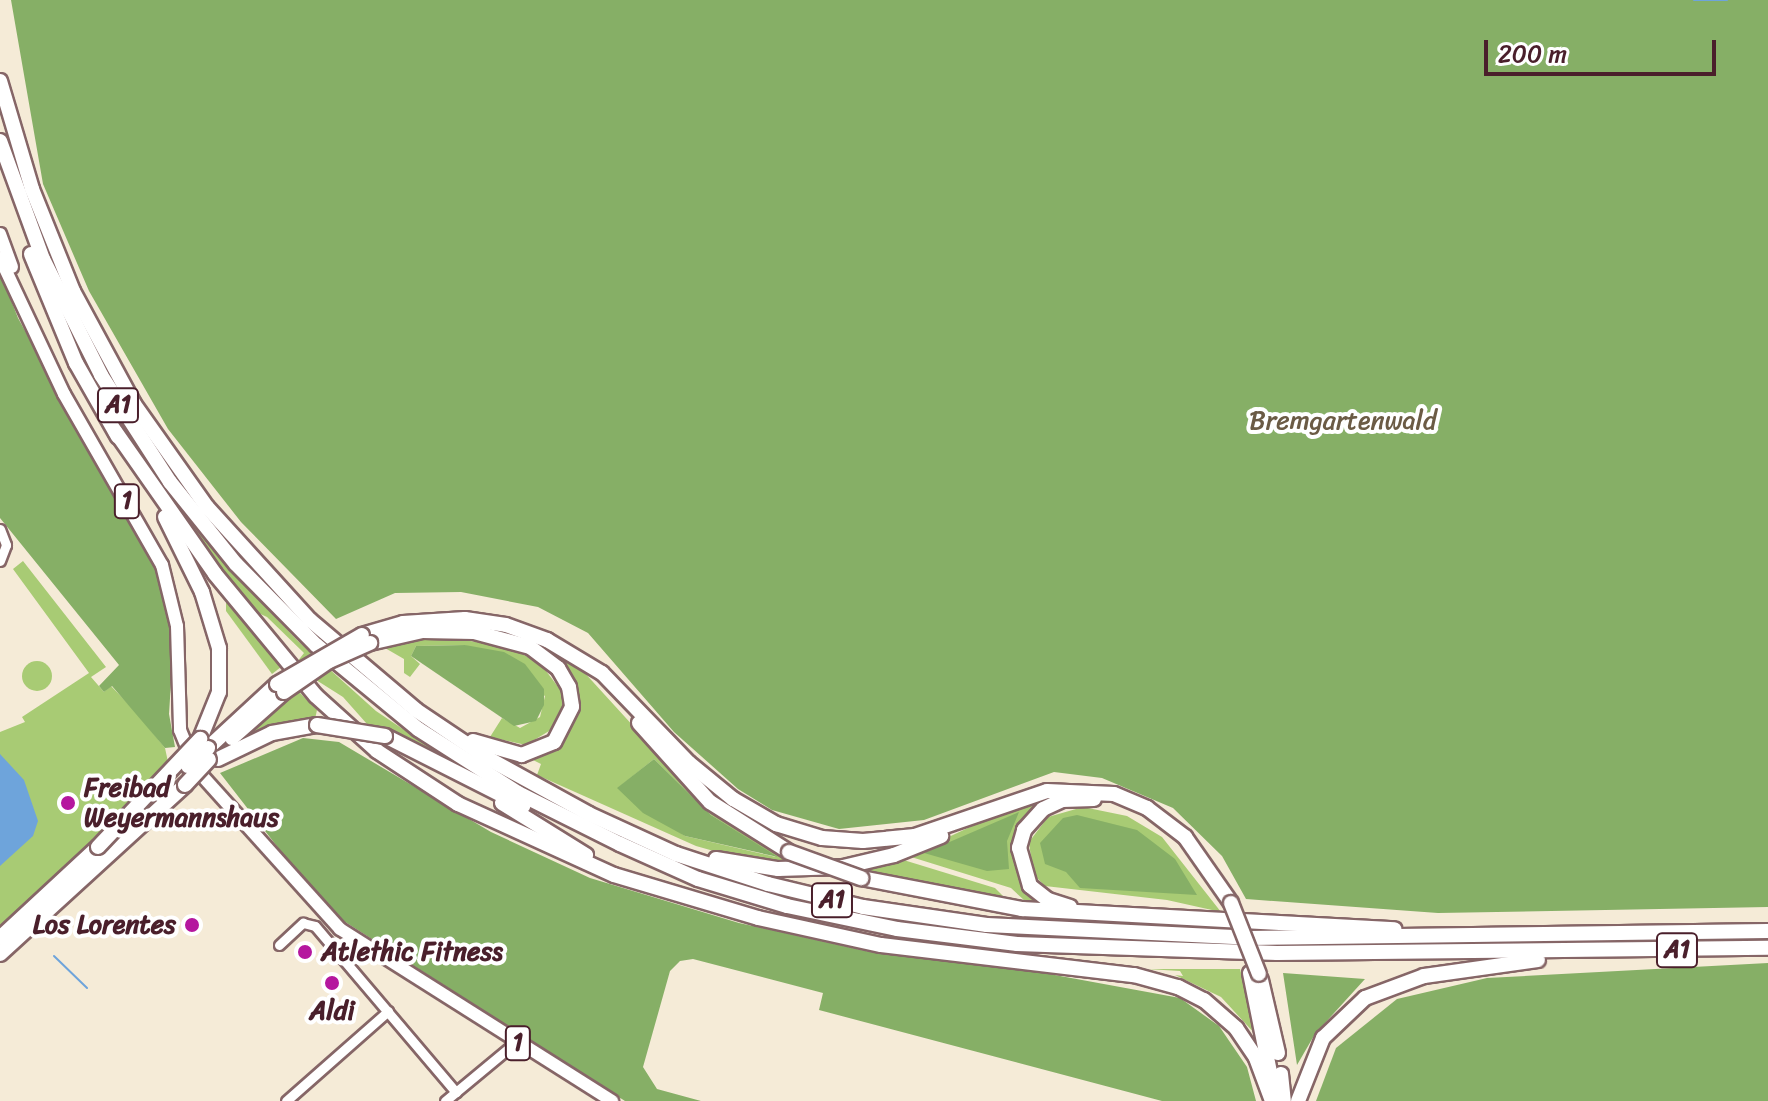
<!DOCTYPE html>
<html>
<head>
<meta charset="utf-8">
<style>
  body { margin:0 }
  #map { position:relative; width:1768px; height:1101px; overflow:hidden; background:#f5ebd7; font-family:Sriracha,sans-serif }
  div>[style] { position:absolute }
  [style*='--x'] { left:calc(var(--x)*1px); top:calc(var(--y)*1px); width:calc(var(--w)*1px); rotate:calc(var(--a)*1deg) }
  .green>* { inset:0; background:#a8cb74 }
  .round { border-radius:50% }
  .forest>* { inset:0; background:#86af66 }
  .water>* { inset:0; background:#6ea4db }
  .stream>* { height:2px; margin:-1px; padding:0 1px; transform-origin:1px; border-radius:1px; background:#6ea4db }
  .roads { filter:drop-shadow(2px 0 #866667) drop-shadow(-2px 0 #866667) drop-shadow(0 2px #866667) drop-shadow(0 -2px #866667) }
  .minor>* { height:9px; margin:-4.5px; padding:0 4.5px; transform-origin:4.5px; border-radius:4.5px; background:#fff }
  .major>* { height:12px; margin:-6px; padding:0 6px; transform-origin:6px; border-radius:6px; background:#fff }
  .highway>* { height:14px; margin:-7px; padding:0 7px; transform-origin:7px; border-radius:7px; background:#fff }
  .bridges { filter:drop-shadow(2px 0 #866667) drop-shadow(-2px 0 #866667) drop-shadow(0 2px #866667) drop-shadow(0 -2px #866667) }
  .highway-bridge>* { height:14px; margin:-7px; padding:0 7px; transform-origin:7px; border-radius:7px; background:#fff }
  .dots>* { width:22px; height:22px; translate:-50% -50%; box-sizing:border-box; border:4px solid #fff; border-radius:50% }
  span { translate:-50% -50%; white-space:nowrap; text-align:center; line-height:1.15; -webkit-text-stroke:8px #fff; paint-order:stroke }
  .shield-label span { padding:2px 6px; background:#fff; border:2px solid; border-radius:6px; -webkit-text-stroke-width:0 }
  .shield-label { font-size:24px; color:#4a1f2b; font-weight:700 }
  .park-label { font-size:26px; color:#6b5b45 }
  .poi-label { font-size:26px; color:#4a1f2b; font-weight:700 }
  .left { translate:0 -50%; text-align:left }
  .right { translate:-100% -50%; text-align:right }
  .scale { position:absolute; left:1484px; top:40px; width:232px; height:36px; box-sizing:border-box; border:4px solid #4a1f2b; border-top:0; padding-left:10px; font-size:24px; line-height:28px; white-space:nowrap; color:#4a1f2b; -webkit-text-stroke:6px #fff; paint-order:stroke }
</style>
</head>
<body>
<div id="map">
  <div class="green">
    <i style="clip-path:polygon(155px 476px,222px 561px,298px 641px,376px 711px,434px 750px,367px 724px,343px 697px,294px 666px,304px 653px,267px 617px,243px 606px)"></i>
    <i style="clip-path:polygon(23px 561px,106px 667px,91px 677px,104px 692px,111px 686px,135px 711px,165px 748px,170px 771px,0 947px,0 732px,25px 722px,22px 717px,89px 673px,13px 569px)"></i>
    <i style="clip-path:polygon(226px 599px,281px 667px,272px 674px,226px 611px)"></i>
    <i style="clip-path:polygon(evenodd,512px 634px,583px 671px,698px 797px,745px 833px,801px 863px,735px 857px,696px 846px,537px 775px,541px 764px,531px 759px,569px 729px,574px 690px,512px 634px,654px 759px,711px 815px,776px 857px,685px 836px,618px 788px,654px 759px)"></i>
    <i style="clip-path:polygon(442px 636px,510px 648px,540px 663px,562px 692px,562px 710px,554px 728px,526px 745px,490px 737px,502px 718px,520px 728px,540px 717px,545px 696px,465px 645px,416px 646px,411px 656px,420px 664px,410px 677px,404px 673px,404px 659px,385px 648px)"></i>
    <i class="round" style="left:22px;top:661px;width:30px;height:30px"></i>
    <i style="clip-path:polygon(298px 691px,317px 710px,315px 719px,246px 737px)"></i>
    <i style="clip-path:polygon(1068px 793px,1053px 800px,1016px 845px,1022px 881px,1042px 903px,1025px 901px,1011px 888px,908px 856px,1019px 804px)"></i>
    <i style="clip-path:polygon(1083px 807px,1127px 816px,1162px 837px,1221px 912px,1167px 900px,1045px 886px,1033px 874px,1029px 842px,1048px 817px)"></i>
    <i style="clip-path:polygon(897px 858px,995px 888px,1006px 899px,847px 869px)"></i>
    <i style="clip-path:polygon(1147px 969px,1240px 969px,1257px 1036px,1221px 997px,1175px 975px,1183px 976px,1180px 971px)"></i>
  </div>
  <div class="forest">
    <i style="clip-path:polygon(11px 0,1768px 0,1768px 907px,1438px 913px,1246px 899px,1222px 856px,1173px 808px,1102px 778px,1054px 772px,924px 820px,839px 829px,772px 810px,738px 789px,674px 732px,588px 633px,538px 607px,461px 592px,395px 593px,336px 619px,241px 522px,168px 429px,89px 291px,43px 184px)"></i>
    <i style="clip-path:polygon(0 272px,18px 318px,161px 578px,174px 636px,169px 714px,175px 747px,165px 748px,112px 686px,104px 692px,99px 686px,119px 665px,0 518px)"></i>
    <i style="clip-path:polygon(465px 645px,504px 652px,525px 664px,544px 689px,544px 705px,536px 721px,514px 726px,411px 656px,416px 646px)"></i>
    <i style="clip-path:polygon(303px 738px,339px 742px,491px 832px,590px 878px,739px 923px,870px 952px,1033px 971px,1180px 998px,1219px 1026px,1247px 1067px,1256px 1101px,1162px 1101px,819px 1010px,823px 993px,693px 959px,680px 961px,670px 971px,643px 1067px,657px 1089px,701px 1101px,625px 1101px,339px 918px,304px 881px,220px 773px)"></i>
    <i style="clip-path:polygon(654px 759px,711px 815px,778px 857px,685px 836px,643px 813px,617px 788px)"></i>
    <i style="clip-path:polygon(1019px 812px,1007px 841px,1009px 869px,987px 871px,924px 853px)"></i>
    <i style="clip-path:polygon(1077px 815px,1137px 830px,1175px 859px,1197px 895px,1080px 888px,1066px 872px,1045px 864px,1040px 843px,1063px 818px)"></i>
    <i style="clip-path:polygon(1768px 963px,1768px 1101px,1316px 1101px,1336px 1048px,1397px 999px,1487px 978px)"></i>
    <i style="clip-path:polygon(1283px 973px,1365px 979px,1315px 1034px,1297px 1065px)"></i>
  </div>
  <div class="water">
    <i style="clip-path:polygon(0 754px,24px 780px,38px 821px,33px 836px,0 866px)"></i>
  </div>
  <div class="stream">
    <i style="--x:1694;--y:0;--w:33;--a:0"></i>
    <i style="--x:54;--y:956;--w:46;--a:44.1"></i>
  </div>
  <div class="roads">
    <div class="minor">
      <i style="--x:0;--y:529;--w:17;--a:69"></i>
      <i style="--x:6;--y:545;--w:17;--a:111"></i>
      <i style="--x:279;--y:945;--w:33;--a:-43"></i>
      <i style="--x:303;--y:923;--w:12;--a:14"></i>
      <i style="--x:315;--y:926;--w:218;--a:49.7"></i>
      <i style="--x:286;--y:1101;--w:136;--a:-41.4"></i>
      <i style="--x:445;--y:1101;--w:92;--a:-39.7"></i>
    </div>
    <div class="major">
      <i style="--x:0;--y:234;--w:35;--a:70"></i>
      <i style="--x:0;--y:258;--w:150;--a:64.8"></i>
      <i style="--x:64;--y:394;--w:197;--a:60.2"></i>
      <i style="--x:162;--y:565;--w:63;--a:76.2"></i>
      <i style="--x:177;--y:626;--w:104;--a:88.3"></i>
      <i style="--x:180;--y:730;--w:42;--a:67.7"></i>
      <i style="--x:196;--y:769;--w:215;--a:48"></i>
      <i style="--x:340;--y:929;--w:322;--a:32.3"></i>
    </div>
    <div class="highway">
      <i style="--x:0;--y:81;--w:113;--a:73.5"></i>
      <i style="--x:32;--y:189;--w:110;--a:68.1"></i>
      <i style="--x:73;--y:291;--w:128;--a:61.6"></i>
      <i style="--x:134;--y:404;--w:126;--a:54.7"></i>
      <i style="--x:207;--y:507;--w:153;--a:47.7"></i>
      <i style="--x:310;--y:620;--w:139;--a:40.3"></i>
      <i style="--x:416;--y:710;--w:88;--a:33.9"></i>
      <i style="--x:489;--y:759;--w:114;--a:28.8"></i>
      <i style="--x:589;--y:814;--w:96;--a:24.7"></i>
      <i style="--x:676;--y:854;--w:97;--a:18.1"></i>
      <i style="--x:768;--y:884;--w:98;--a:13.6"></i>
      <i style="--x:863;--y:907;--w:125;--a:8.3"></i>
      <i style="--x:987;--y:925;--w:262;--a:2.8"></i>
      <i style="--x:1249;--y:938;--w:519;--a:-0.77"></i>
      <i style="--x:0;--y:141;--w:126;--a:70"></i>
      <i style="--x:43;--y:259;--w:130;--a:63.4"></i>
      <i style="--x:101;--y:375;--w:127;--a:57.2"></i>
      <i style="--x:170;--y:482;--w:105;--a:51.2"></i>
      <i style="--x:236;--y:564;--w:114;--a:45.4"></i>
      <i style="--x:316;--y:645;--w:132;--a:39.5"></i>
      <i style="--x:418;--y:729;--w:119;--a:32.6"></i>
      <i style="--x:518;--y:793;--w:114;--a:26.6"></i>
      <i style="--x:620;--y:844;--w:85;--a:24.2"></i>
      <i style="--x:698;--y:879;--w:93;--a:16.9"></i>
      <i style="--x:787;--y:906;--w:112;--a:11.8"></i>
      <i style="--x:897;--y:929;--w:121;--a:7.1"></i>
      <i style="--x:1017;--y:944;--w:260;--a:2"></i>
      <i style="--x:1277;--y:953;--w:491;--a:-0.6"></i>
      <i style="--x:31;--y:254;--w:118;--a:67.6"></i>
      <i style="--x:76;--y:363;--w:85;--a:60.4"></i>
      <i style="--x:115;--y:431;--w:174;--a:55"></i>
      <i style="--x:215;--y:574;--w:158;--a:50.4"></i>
      <i style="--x:316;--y:696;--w:82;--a:42"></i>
      <i style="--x:377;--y:751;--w:97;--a:33.2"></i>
      <i style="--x:458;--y:804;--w:171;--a:24.5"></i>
      <i style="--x:614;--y:875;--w:150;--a:16.6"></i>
      <i style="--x:758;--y:918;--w:126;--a:12.4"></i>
      <i style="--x:881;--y:945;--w:255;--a:6.8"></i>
      <i style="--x:1134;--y:975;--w:46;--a:15.3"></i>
      <i style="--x:1178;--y:987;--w:29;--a:27"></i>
      <i style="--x:1204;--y:1000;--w:43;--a:41.2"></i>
      <i style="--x:1236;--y:1028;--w:36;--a:56"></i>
      <i style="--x:1256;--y:1058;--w:46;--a:69.6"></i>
      <i style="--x:165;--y:517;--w:84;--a:63.7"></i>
      <i style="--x:202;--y:592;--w:59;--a:73.1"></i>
      <i style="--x:219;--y:648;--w:44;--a:90"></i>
      <i style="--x:219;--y:692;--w:51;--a:112"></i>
      <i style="--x:362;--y:635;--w:43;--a:-16.3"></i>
      <i style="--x:403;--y:623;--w:62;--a:-3.7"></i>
      <i style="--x:465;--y:619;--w:41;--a:8.3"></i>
      <i style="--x:506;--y:625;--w:44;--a:20.1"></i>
      <i style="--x:547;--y:640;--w:64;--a:31"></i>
      <i style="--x:602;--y:673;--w:125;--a:46"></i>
      <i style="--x:689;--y:763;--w:57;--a:39.3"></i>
      <i style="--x:733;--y:799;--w:50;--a:30.2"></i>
      <i style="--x:776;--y:824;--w:48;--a:16.9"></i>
      <i style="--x:822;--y:838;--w:41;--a:4.2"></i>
      <i style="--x:863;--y:841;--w:52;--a:-5.5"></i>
      <i style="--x:915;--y:836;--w:139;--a:-18.8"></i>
      <i style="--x:1047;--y:791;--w:67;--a:2.6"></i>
      <i style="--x:1114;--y:794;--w:36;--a:23"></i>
      <i style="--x:1147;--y:808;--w:48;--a:37.3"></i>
      <i style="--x:1185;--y:837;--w:80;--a:55.1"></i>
      <i style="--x:370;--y:643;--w:54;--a:-12.8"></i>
      <i style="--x:423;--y:631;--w:51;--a:1.1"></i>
      <i style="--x:474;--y:632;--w:58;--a:15"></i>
      <i style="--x:530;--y:647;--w:35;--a:37"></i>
      <i style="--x:558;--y:668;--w:22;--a:60"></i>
      <i style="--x:569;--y:687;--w:20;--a:81"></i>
      <i style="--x:572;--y:707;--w:39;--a:117"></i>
      <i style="--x:554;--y:742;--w:35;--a:158"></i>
      <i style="--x:522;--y:755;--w:51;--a:-164.1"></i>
      <i style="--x:639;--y:723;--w:106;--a:48.1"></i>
      <i style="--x:710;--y:802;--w:93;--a:32.3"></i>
      <i style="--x:385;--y:736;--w:155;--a:26.9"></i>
      <i style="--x:232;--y:738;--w:69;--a:-41.5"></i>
      <i style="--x:208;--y:748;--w:94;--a:-42.8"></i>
      <i style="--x:218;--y:759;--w:60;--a:-25.7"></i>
      <i style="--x:272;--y:733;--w:46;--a:-10.1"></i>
      <i style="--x:502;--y:803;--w:99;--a:31.8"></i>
      <i style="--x:716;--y:859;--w:63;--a:9.2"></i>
      <i style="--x:778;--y:869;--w:65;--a:-1.8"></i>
      <i style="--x:843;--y:867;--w:52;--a:-13.2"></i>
      <i style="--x:894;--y:855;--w:51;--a:-22"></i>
      <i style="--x:861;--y:878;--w:164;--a:10.9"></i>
      <i style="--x:1022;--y:909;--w:373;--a:3.1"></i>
      <i style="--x:1070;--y:907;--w:23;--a:-162"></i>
      <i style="--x:1048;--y:900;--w:23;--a:-142"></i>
      <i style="--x:1030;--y:886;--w:40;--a:-106"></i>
      <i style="--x:1019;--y:848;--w:19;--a:-74"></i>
      <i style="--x:1024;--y:830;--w:28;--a:-48"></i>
      <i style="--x:1043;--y:809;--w:21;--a:-25"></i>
      <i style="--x:1062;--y:800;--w:32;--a:-2"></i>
      <i style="--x:0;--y:938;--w:134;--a:-42.9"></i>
      <i style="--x:0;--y:954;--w:251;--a:-42.4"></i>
      <i style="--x:1250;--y:973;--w:116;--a:78.6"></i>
      <i style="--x:1261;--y:980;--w:75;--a:76.9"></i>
      <i style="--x:1281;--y:1074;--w:27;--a:84"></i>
      <i style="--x:1298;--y:1101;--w:68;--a:-68.4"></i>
      <i style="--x:1323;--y:1038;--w:58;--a:-43.6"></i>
      <i style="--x:1365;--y:998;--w:63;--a:-20.4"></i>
      <i style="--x:1424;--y:976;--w:115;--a:-8"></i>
    </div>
  </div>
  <div class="bridges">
    <div class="highway-bridge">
      <i style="--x:277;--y:684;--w:98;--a:-30"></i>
      <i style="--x:284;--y:692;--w:55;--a:-34.6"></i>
      <i style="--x:329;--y:661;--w:45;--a:-23.7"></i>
      <i style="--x:317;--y:725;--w:69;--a:9.2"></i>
      <i style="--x:188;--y:766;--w:27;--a:-42"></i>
      <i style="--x:185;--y:785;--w:35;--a:-47"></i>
      <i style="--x:98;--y:847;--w:149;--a:-46.6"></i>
      <i style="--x:789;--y:852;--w:77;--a:19.9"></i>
      <i style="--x:1231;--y:903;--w:76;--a:68.5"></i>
    </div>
  </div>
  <div class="dots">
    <i style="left:68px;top:803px;background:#b5179e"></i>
    <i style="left:192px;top:925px;background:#b5179e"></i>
    <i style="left:305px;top:952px;background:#b5179e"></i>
    <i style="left:332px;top:983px;background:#b5179e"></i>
  </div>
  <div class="shield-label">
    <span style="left:118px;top:405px">A1</span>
    <span style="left:127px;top:501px">1</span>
    <span style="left:832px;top:900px">A1</span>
    <span style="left:1677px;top:950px">A1</span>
    <span style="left:518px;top:1043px">1</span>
  </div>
  <div class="park-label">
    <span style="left:1343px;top:421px">Bremgartenwald</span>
  </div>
  <div class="poi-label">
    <span class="left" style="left:84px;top:803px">Freibad<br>Weyermannshaus</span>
    <span class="right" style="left:176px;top:925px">Los Lorentes</span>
    <span class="left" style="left:321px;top:952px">Atlethic Fitness</span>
    <span style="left:332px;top:1011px">Aldi</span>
  </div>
  <div class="scale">200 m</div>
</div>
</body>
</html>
